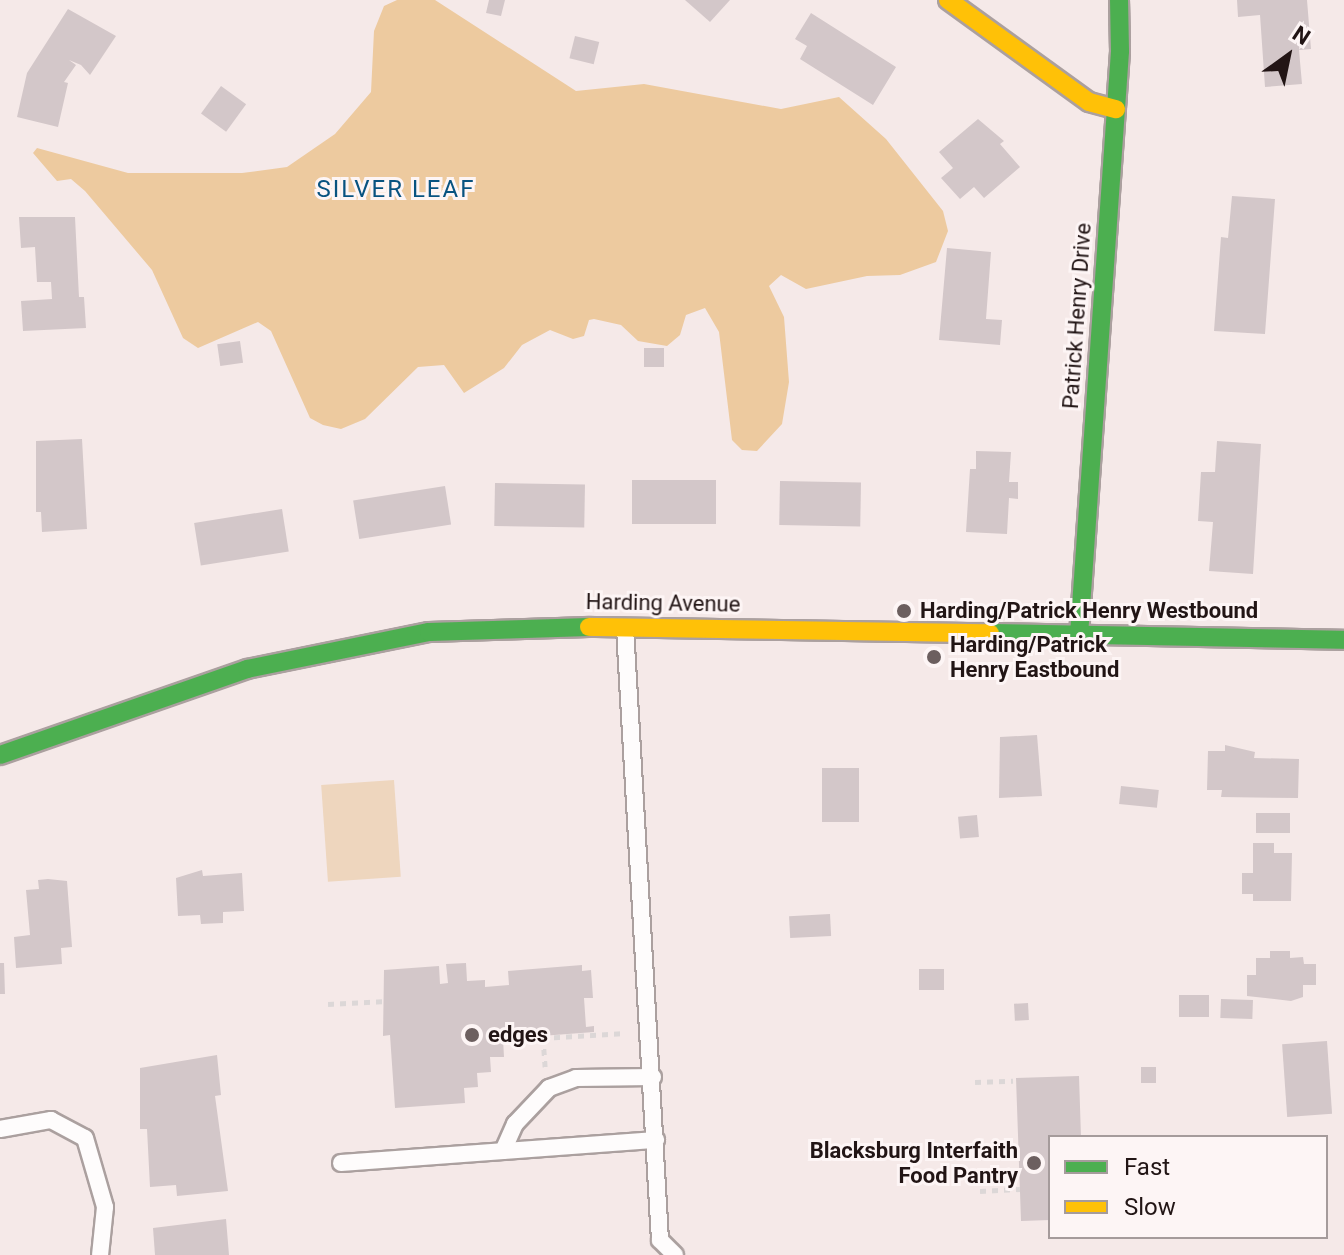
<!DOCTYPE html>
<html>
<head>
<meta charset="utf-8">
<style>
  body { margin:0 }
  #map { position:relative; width:1344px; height:1255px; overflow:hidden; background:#f5e9e8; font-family:Roboto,sans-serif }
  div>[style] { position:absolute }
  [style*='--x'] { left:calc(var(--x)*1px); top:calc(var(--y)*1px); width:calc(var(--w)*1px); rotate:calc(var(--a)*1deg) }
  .green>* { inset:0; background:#eed6be; transform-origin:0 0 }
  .forest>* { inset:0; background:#edca9f }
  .building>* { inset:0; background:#d3c7c9; transform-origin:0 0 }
  .path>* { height:5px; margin-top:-2.5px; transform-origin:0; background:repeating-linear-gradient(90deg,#dcd7d7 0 6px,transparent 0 12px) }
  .roads { filter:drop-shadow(2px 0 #aba09f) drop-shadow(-2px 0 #aba09f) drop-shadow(0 2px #aba09f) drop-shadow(0 -2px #aba09f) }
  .lane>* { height:16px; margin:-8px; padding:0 8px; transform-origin:8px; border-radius:8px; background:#fefcfc }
  .fast>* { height:18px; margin:-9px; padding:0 9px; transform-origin:9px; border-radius:9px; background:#4caf50 }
  .slow>* { height:18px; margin:-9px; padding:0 9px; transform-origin:9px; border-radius:9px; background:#ffc107 }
  .dots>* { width:22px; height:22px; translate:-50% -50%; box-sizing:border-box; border:4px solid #fdf5f5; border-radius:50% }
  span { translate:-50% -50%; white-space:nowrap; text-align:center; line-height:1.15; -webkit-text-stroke:6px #fdf5f5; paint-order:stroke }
  .street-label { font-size:22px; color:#221515 }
  .poi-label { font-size:22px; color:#221515; font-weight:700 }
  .left { translate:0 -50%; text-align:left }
  .right { translate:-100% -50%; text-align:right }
  .neighbourhood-label { font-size:24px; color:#085380; letter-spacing:2px }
  .legend { position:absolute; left:1048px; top:1135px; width:280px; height:104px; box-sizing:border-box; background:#fdf5f5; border:2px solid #a59b9b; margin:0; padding:10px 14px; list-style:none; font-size:24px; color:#221515 }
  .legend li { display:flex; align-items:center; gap:16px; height:40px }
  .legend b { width:40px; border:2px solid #a59b9b }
  .north { position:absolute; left:1248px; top:16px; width:80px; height:80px; -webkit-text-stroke:6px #fdf5f5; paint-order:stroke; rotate:33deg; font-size:22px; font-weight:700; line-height:32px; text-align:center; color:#221515 }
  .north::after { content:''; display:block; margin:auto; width:28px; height:36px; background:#221515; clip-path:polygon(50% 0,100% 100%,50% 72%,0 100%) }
</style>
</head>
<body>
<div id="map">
  <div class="green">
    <i style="left:394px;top:780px;width:97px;height:73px;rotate:86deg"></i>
  </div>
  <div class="forest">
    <i style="clip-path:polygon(397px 0,435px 0,576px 91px,644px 84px,781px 109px,839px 97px,886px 139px,943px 211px,948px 231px,936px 262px,900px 275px,867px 276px,806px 289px,781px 275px,769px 286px,784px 317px,789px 382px,782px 424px,757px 451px,742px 450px,732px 440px,719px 332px,705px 308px,686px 315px,680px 335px,667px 346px,638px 341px,621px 325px,594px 319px,589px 320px,584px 336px,573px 339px,550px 330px,522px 345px,504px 368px,464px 393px,444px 365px,418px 367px,365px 419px,341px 429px,323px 425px,310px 418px,271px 331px,258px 322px,198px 348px,183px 338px,152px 270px,85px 191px,71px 179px,57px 181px,33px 153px,37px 148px,128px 173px,242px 173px,287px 167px,335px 134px,371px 92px,374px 31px,384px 6px)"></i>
  </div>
  <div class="building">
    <i style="clip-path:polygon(489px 0,505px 0,501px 16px,486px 13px)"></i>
    <i style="clip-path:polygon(685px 0,730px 0,710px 22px)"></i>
    <i style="clip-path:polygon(1237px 0,1307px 0,1311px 49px,1299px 50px,1302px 84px,1265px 87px,1260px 15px,1238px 17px)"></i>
    <i style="clip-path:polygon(68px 9px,116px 36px,90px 75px,81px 65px,69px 60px,76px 65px,64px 82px,68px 83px,58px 127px,17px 117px,27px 73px)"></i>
    <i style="clip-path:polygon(811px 13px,896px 67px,873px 105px,800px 59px,807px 46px,795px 39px)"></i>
    <i style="left:575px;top:36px;width:25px;height:23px;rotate:14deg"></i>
    <i style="left:221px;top:86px;width:31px;height:34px;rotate:36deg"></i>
    <i style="clip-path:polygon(978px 119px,1004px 141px,1000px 144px,1020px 167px,984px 198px,974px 187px,960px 199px,941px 178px,953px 168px,939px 152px)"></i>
    <i style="clip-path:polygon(1232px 196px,1275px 199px,1265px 334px,1214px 331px,1221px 237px,1228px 238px)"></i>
    <i style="clip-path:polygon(19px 217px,75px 217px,79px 297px,84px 297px,86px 328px,23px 331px,21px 301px,52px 299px,51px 282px,37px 282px,35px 247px,21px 248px)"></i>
    <i style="clip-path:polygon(947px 248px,991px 252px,986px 319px,1002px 320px,1000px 345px,939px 340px)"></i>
    <i style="left:240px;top:341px;width:22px;height:23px;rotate:82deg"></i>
    <i style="left:644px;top:348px;width:20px;height:19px"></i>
    <i style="clip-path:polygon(82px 439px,87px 529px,42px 532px,41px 512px,36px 512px,36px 441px)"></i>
    <i style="clip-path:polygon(1217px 441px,1261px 444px,1253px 574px,1209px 571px,1213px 522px,1198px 521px,1201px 472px,1215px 472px)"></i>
    <i style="clip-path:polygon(976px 451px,1011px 452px,1009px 482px,1018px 482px,1018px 499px,1009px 498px,1007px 534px,966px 532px,970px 469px,976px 469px)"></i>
    <i style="left:716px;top:480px;width:44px;height:84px;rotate:90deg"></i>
    <i style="left:780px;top:481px;width:81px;height:44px;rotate:1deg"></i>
    <i style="left:495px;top:483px;width:90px;height:43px;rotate:1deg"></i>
    <i style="left:445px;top:486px;width:39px;height:93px;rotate:81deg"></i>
    <i style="left:282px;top:509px;width:43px;height:89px;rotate:81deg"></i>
    <i style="clip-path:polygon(1037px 735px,1042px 796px,999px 798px,1000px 737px)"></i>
    <i style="clip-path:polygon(1225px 745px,1255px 752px,1254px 758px,1299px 759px,1298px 798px,1221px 797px,1222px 790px,1207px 790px,1208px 751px,1225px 751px)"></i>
    <i style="left:822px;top:768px;width:37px;height:54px"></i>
    <i style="left:1121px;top:786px;width:38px;height:18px;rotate:6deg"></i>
    <i style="left:1256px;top:813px;width:34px;height:20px"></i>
    <i style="left:977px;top:815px;width:22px;height:19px;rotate:85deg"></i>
    <i style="clip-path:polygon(1253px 843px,1274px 843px,1274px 853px,1292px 853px,1291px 901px,1253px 901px,1253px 894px,1242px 894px,1242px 873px,1253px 873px)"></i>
    <i style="clip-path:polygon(202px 870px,203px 876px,242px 873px,244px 911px,223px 912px,223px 923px,201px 924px,200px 915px,178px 916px,176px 878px)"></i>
    <i style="clip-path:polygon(48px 879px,67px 881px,72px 947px,61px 948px,62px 964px,16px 968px,14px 937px,30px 935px,26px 890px,39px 889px,38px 880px)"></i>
    <i style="left:830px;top:914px;width:22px;height:41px;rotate:87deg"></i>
    <i style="clip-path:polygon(1270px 951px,1290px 951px,1290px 958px,1303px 957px,1304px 964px,1316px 964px,1316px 985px,1303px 985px,1303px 997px,1291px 1001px,1247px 996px,1247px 975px,1256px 975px,1256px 958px,1270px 958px)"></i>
    <i style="clip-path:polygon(0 963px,4px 963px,5px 994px,0 994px)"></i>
    <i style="clip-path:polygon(466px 963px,467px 981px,485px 980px,485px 987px,509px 985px,508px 971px,582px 965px,582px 971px,591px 970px,593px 998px,584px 998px,586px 1027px,594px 1026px,594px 1032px,503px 1039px,504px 1057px,490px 1057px,491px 1072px,477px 1073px,478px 1087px,464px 1088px,465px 1103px,395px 1108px,390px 1035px,383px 1036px,384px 970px,439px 966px,440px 984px,448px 983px,446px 964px)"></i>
    <i style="left:919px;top:969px;width:25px;height:21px"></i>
    <i style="left:1209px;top:995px;width:22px;height:30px;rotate:90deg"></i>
    <i style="left:1221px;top:999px;width:32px;height:19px;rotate:2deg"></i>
    <i style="left:1028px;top:1003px;width:17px;height:14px;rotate:87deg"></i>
    <i style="left:1327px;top:1041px;width:73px;height:45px;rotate:86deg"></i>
    <i style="clip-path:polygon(217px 1055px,221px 1095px,215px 1096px,228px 1191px,177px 1196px,176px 1185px,150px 1187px,147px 1129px,140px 1129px,140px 1068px)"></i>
    <i style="left:1141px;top:1067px;width:15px;height:16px"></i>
    <i style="clip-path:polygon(1079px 1076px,1081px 1137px,1050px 1137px,1050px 1220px,1021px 1221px,1016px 1078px)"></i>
    <i style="clip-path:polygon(226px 1219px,229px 1255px,155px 1255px,153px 1228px)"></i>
  </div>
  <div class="path">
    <i style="--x:328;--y:1004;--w:59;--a:-2.9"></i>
    <i style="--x:543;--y:1037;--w:30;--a:86"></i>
    <i style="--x:542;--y:1038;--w:84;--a:-3.4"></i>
    <i style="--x:975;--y:1082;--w:38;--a:-2"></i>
    <i style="--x:980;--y:1191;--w:40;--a:-2.9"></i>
  </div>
  <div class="roads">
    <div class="lane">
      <i style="--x:625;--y:628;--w:613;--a:86.73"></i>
      <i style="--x:660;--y:1240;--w:21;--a:45"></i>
      <i style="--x:0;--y:1129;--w:52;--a:-10"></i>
      <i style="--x:51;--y:1120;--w:38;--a:28"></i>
      <i style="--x:85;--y:1138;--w:72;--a:73.8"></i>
      <i style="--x:105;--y:1207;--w:48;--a:95.9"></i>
      <i style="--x:503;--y:1151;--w:30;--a:-66"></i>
      <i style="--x:515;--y:1124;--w:50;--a:-46.6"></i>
      <i style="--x:549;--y:1088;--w:29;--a:-20"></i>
      <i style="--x:576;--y:1078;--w:77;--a:-0.7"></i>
      <i style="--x:341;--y:1163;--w:316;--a:-4.2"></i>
    </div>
    <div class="fast">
      <i style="--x:990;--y:633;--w:354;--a:1.1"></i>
      <i style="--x:1079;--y:635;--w:585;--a:-85.98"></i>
      <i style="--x:1120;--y:51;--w:51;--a:-91.1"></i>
      <i style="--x:0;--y:755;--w:262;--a:-19.2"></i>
      <i style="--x:247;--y:669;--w:186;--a:-11.5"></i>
      <i style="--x:429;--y:632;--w:160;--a:-1.8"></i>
    </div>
    <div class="slow">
      <i style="--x:948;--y:0;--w:174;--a:35.9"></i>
      <i style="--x:1089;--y:102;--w:28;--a:15"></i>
      <i style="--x:589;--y:627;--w:401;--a:0.9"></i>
    </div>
  </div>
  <div class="dots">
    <i style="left:904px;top:611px;background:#6c5f5f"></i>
    <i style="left:934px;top:657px;background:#6c5f5f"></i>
    <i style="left:472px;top:1035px;background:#6c5f5f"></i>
    <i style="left:1034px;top:1163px;background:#6c5f5f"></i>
  </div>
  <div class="street-label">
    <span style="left:1077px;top:316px;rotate:-86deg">Patrick Henry Drive</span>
    <span style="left:663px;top:603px;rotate:1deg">Harding Avenue</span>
  </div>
  <div class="poi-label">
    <span class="left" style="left:920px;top:611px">Harding/Patrick Henry Westbound</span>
    <span class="left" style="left:950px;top:657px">Harding/Patrick<br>Henry Eastbound</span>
    <span class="left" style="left:488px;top:1035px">edges</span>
    <span class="right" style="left:1018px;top:1163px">Blacksburg Interfaith<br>Food Pantry</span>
  </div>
  <div class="neighbourhood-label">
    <span style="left:396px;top:190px">SILVER LEAF</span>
  </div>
  <ul class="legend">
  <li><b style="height:10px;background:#4caf50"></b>Fast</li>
  <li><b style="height:10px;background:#ffc107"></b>Slow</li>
  </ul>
  <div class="north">N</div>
</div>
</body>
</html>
